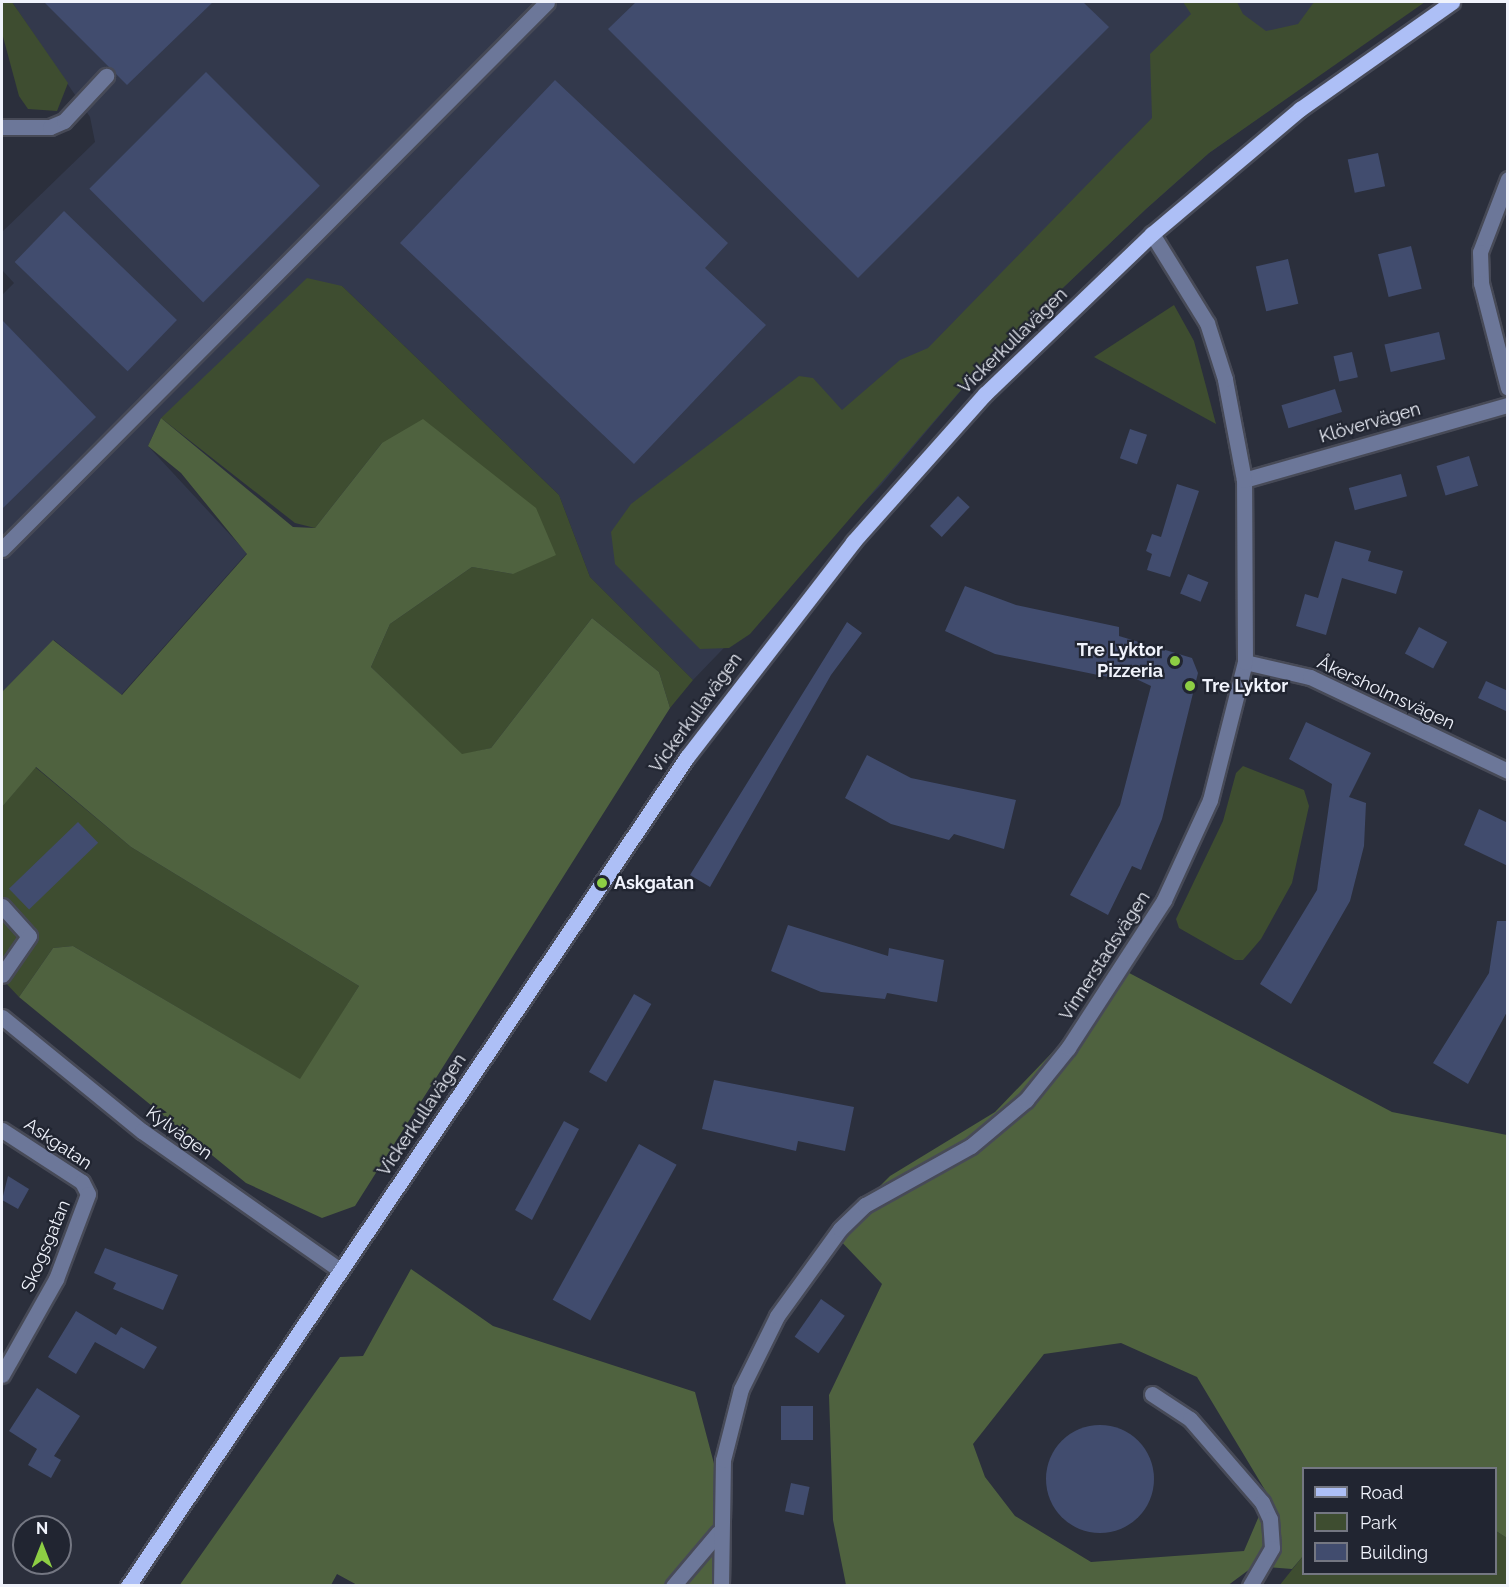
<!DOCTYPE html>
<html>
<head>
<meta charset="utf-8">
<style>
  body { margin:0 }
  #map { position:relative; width:1509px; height:1587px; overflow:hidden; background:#2b2f3c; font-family:Raleway,sans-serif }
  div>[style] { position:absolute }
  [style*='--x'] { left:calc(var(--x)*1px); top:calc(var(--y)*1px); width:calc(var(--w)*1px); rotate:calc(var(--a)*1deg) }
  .built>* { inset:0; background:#33394c }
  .green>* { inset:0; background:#3e4d30 }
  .forest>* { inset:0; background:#4f623f }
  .building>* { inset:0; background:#414c6e; transform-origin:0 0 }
  .round { border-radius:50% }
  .roads { filter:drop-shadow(2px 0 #474a57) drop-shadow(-2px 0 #474a57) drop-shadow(0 2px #474a57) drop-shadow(0 -2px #474a57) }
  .minor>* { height:15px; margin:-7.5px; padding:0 7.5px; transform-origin:7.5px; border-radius:7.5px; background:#6c7799 }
  .major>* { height:15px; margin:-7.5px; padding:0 7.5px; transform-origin:7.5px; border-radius:7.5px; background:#adbff6 }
  .dots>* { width:16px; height:16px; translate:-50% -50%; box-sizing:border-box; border:3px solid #212531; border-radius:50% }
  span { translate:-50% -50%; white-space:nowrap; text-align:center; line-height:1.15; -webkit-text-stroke:4.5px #212531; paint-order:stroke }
  .street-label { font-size:18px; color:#f0f3fc }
  .poi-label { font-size:18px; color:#f0f3fc; font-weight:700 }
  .right { translate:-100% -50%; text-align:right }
  .left { translate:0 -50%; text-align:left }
  .frame { position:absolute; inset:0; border:3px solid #f0f3fc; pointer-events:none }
  .legend { position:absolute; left:1302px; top:1467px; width:195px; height:108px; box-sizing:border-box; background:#212531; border:2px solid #747782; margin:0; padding:8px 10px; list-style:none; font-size:18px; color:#f0f3fc }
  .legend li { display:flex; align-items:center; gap:12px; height:30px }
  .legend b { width:30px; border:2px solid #747782 }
  .north { position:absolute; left:12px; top:1515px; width:60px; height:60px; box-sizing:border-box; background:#212531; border:2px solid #747782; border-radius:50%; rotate:0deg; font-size:16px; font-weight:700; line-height:24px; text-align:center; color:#f0f3fc }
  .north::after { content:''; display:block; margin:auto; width:21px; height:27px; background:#8dce44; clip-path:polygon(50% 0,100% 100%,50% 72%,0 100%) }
</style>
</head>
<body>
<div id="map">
  <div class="built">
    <i style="clip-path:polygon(12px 2px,1423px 2px,1209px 153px,1146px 209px,987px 360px,881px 485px,693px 680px,590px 577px,559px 495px,342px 286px,161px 418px,148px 446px,247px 553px,121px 695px,54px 640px,2px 692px,2px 295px,14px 283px,2px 270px,2px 232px,95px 142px,90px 117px)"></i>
  </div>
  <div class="green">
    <i style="clip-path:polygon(2px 2px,12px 2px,68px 83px,57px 111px,28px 109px,19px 96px,2px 33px)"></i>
    <i style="clip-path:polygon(1183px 2px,1237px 2px,1243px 14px,1266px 31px,1298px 24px,1314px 2px,1425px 2px,1209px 153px,1146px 209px,987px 360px,750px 634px,729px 648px,700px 649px,615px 564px,611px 532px,631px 504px,799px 376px,813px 378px,842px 410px,900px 360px,928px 348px,1152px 118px,1150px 54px,1191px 14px)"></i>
    <i style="clip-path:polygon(307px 278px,342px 286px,559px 495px,590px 577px,693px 680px,670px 708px,659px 672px,592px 618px,491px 748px,462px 755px,371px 667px,390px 624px,472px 567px,513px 574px,382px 443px,315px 528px,295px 523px,161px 418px)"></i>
    <i style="clip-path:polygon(1174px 305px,1194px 341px,1216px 424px,1094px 357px)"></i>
    <i style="clip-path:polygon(1243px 766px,1304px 790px,1309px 806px,1292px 883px,1261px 939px,1243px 960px,1235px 960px,1179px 928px,1176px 919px,1223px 821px,1236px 773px)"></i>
    <i style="clip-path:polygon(35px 767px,131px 847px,359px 986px,301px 1080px,73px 946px,53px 948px,19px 997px,2px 979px,2px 807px)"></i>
    <i style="clip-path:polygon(1496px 1531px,1507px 1538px,1507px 1585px,1279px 1586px,1303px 1556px,1304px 1574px,1496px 1574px)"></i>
  </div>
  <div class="forest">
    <i style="clip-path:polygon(161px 418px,293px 527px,315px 528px,382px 443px,423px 419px,536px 508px,556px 555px,513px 574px,472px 567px,390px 624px,371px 667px,462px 754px,491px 748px,592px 618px,659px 672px,670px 708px,355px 1206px,322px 1218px,246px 1183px,19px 997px,53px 948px,73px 946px,300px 1079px,359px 986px,131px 847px,36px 767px,2px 807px,2px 692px,53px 640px,122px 695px,247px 554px,181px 473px,148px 446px)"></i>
    <i style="clip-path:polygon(evenodd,1116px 966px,1392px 1112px,1507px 1135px,1507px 1538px,1496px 1531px,1496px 1468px,1304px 1468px,1303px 1556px,1292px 1569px,1254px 1566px,1227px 1586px,846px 1585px,833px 1520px,829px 1395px,882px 1284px,833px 1233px,890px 1176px,995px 1112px,1068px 1036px,1116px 966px,1121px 1343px,1197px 1377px,1268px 1495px,1244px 1551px,1091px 1562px,1015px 1516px,985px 1477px,973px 1444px,1044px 1354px,1121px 1343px)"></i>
    <i style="clip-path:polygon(411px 1269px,493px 1326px,695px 1392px,721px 1490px,720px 1585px,359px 1586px,337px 1574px,331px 1585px,179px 1586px,340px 1357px,363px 1356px)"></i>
  </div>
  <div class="building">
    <i style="clip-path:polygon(44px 2px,213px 2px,127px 85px)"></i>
    <i style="clip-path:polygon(636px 2px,1083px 2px,1109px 27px,858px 278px,608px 29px)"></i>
    <i style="left:206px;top:72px;width:161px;height:165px;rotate:45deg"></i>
    <i style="clip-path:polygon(555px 80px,728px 243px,705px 268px,766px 325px,634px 464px,400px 243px)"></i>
    <i style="left:1378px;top:153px;width:34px;height:31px;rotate:78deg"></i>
    <i style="left:64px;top:211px;width:157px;height:71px;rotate:44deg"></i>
    <i style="left:1411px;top:246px;width:44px;height:34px;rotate:76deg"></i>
    <i style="left:1288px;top:259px;width:46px;height:33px;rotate:77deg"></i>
    <i style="clip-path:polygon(2px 320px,96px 417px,2px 509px)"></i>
    <i style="left:1439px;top:332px;width:28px;height:56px;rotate:77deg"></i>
    <i style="left:1352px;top:352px;width:26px;height:19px;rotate:77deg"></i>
    <i style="left:1335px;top:389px;width:24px;height:56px;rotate:73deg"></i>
    <i style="left:1130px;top:429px;width:18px;height:31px;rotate:19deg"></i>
    <i style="left:1469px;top:456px;width:31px;height:34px;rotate:73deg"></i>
    <i style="left:1401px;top:474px;width:23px;height:54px;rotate:75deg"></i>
    <i style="clip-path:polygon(1177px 484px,1199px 491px,1170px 577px,1147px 570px,1152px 554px,1146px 551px,1152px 534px,1161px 537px)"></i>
    <i style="left:958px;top:496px;width:16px;height:41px;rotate:43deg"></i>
    <i style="clip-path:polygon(1335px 541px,1371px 551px,1368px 561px,1403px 571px,1396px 594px,1342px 578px,1326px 635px,1296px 626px,1305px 594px,1318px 598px)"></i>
    <i style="left:1188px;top:574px;width:22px;height:21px;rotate:22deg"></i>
    <i style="clip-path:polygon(965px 586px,1016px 605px,1119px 627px,1119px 636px,1192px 658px,1198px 673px,1162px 819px,1141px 870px,1132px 866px,1108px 915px,1070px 895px,1120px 805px,1151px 686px,1111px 667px,1108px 677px,995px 654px,945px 631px)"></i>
    <i style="clip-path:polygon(847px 622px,862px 633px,831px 675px,710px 887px,690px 875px)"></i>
    <i style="left:1419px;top:627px;width:32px;height:30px;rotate:28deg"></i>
    <i style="clip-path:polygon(1486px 681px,1508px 691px,1508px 712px,1478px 698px)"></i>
    <i style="clip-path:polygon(1306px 722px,1371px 753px,1349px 797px,1366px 803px,1364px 846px,1350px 901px,1291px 1004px,1260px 984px,1317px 890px,1332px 784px,1289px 759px)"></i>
    <i style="clip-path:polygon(867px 755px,911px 778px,1016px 800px,1004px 849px,954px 834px,949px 840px,891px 824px,845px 798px)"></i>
    <i style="clip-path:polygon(1479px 809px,1508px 823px,1508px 866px,1464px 845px)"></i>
    <i style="left:78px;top:822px;width:29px;height:96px;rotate:46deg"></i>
    <i style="clip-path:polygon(1497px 921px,1508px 921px,1508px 1010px,1468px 1084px,1433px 1063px,1489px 973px)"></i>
    <i style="clip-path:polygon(788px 925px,888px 956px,889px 948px,944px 960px,937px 1002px,887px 993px,885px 999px,821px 992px,771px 971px)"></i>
    <i style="left:634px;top:994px;width:20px;height:90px;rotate:30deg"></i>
    <i style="clip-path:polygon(714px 1080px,854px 1107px,845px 1151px,798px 1141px,796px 1151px,702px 1129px)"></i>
    <i style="clip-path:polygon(564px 1121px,579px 1129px,532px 1220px,515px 1210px)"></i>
    <i style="left:639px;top:1144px;width:43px;height:178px;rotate:29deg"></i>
    <i style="clip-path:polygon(8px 1176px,29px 1189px,18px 1209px,2px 1200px)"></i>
    <i style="clip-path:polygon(105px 1248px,178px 1275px,163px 1310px,113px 1289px,116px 1283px,94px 1273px)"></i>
    <i style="left:821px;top:1299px;width:29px;height:46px;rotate:35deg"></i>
    <i style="clip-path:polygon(76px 1311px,116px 1335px,121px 1327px,157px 1347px,144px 1369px,95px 1342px,76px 1374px,48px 1357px)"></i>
    <i style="clip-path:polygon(37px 1388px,80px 1416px,54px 1456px,61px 1460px,51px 1478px,28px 1465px,37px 1449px,9px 1431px)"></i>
    <i style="left:781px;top:1406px;width:32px;height:34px"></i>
    <i class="round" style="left:1046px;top:1425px;width:108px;height:108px"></i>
    <i style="left:791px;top:1483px;width:19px;height:29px;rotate:12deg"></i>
  </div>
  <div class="roads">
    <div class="minor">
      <i style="--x:2;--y:127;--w:48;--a:0"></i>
      <i style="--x:50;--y:127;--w:15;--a:-23"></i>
      <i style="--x:64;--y:121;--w:62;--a:-47"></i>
      <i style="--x:1508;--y:179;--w:78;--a:111"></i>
      <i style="--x:1480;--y:252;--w:31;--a:88"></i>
      <i style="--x:1481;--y:283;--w:108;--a:75.6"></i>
      <i style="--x:1244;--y:480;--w:274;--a:-15.9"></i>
      <i style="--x:2;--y:549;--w:772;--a:-45.1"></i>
      <i style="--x:1245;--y:662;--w:67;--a:13"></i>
      <i style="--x:1310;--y:677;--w:219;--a:25.4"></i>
      <i style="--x:2;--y:906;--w:40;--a:48"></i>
      <i style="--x:29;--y:936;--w:47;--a:124.7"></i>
      <i style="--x:2;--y:1017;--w:181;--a:39.2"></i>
      <i style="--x:142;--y:1131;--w:242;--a:35.1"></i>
      <i style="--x:2;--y:1130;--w:95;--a:33"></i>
      <i style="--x:82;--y:1182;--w:13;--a:63"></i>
      <i style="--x:88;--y:1194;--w:91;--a:110.6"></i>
      <i style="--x:56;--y:1279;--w:110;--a:119.4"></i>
      <i style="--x:1152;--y:1394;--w:45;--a:33.3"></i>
      <i style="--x:1190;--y:1419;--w:110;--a:49.1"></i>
      <i style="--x:1262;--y:1502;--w:19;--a:65"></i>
      <i style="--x:1270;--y:1519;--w:29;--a:86"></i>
      <i style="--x:1272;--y:1548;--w:44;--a:120.1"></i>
      <i style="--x:673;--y:1586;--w:70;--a:-49.7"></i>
      <i style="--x:721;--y:1586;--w:126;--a:-89.1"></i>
      <i style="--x:723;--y:1460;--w:73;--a:-75.8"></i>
      <i style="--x:741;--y:1389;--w:81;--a:-63.7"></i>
      <i style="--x:777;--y:1316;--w:107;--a:-54.1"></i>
      <i style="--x:840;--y:1229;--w:35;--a:-44"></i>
      <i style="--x:865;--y:1205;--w:121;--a:-29.1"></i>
      <i style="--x:971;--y:1146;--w:72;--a:-39.9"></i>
      <i style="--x:1026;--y:1100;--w:67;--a:-51.1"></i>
      <i style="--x:1068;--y:1048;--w:176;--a:-57"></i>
      <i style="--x:1164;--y:900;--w:110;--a:-65.3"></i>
      <i style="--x:1210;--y:800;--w:142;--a:-75.8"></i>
      <i style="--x:1245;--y:662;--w:182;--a:-90.3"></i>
      <i style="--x:1244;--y:480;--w:103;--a:-100.7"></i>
      <i style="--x:1225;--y:379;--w:59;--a:-107.8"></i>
      <i style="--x:1207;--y:323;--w:105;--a:-121.7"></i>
    </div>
    <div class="major">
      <i style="--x:128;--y:1586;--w:1000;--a:-56.01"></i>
      <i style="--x:687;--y:757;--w:272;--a:-52.3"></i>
      <i style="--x:853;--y:542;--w:198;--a:-48.3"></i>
      <i style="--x:985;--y:394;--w:231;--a:-43.8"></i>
      <i style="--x:1152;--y:234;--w:194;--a:-40.2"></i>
      <i style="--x:1300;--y:109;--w:186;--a:-35.1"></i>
    </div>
  </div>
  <div class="dots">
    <i style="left:1175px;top:661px;background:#8dce44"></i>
    <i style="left:1190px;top:686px;background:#8dce44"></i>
    <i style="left:602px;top:883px;background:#8dce44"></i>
  </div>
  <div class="street-label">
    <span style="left:1013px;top:341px;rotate:-44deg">Vickerkullavägen</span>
    <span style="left:1370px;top:423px;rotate:-16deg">Klövervägen</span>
    <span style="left:1386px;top:693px;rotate:25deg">Åkersholmsvägen</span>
    <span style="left:696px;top:713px;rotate:-54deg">Vickerkullavägen</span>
    <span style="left:1105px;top:956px;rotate:-57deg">Vinnerstadsvägen</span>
    <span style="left:422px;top:1115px;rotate:-56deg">Vickerkullavägen</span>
    <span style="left:179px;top:1133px;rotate:36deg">Kylvägen</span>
    <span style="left:58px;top:1144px;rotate:34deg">Askgatan</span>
    <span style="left:46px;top:1246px;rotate:-67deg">Skogsgatan</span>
  </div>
  <div class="poi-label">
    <span class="right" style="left:1163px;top:661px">Tre Lyktor<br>Pizzeria</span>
    <span class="left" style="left:1202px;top:686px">Tre Lyktor</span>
    <span class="left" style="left:614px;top:883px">Askgatan</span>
  </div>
  <div class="frame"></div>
  <ul class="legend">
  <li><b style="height:8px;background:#adbff6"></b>Road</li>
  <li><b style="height:16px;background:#3e4d30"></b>Park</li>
  <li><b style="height:16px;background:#414c6e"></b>Building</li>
  </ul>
  <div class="north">N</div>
</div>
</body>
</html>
